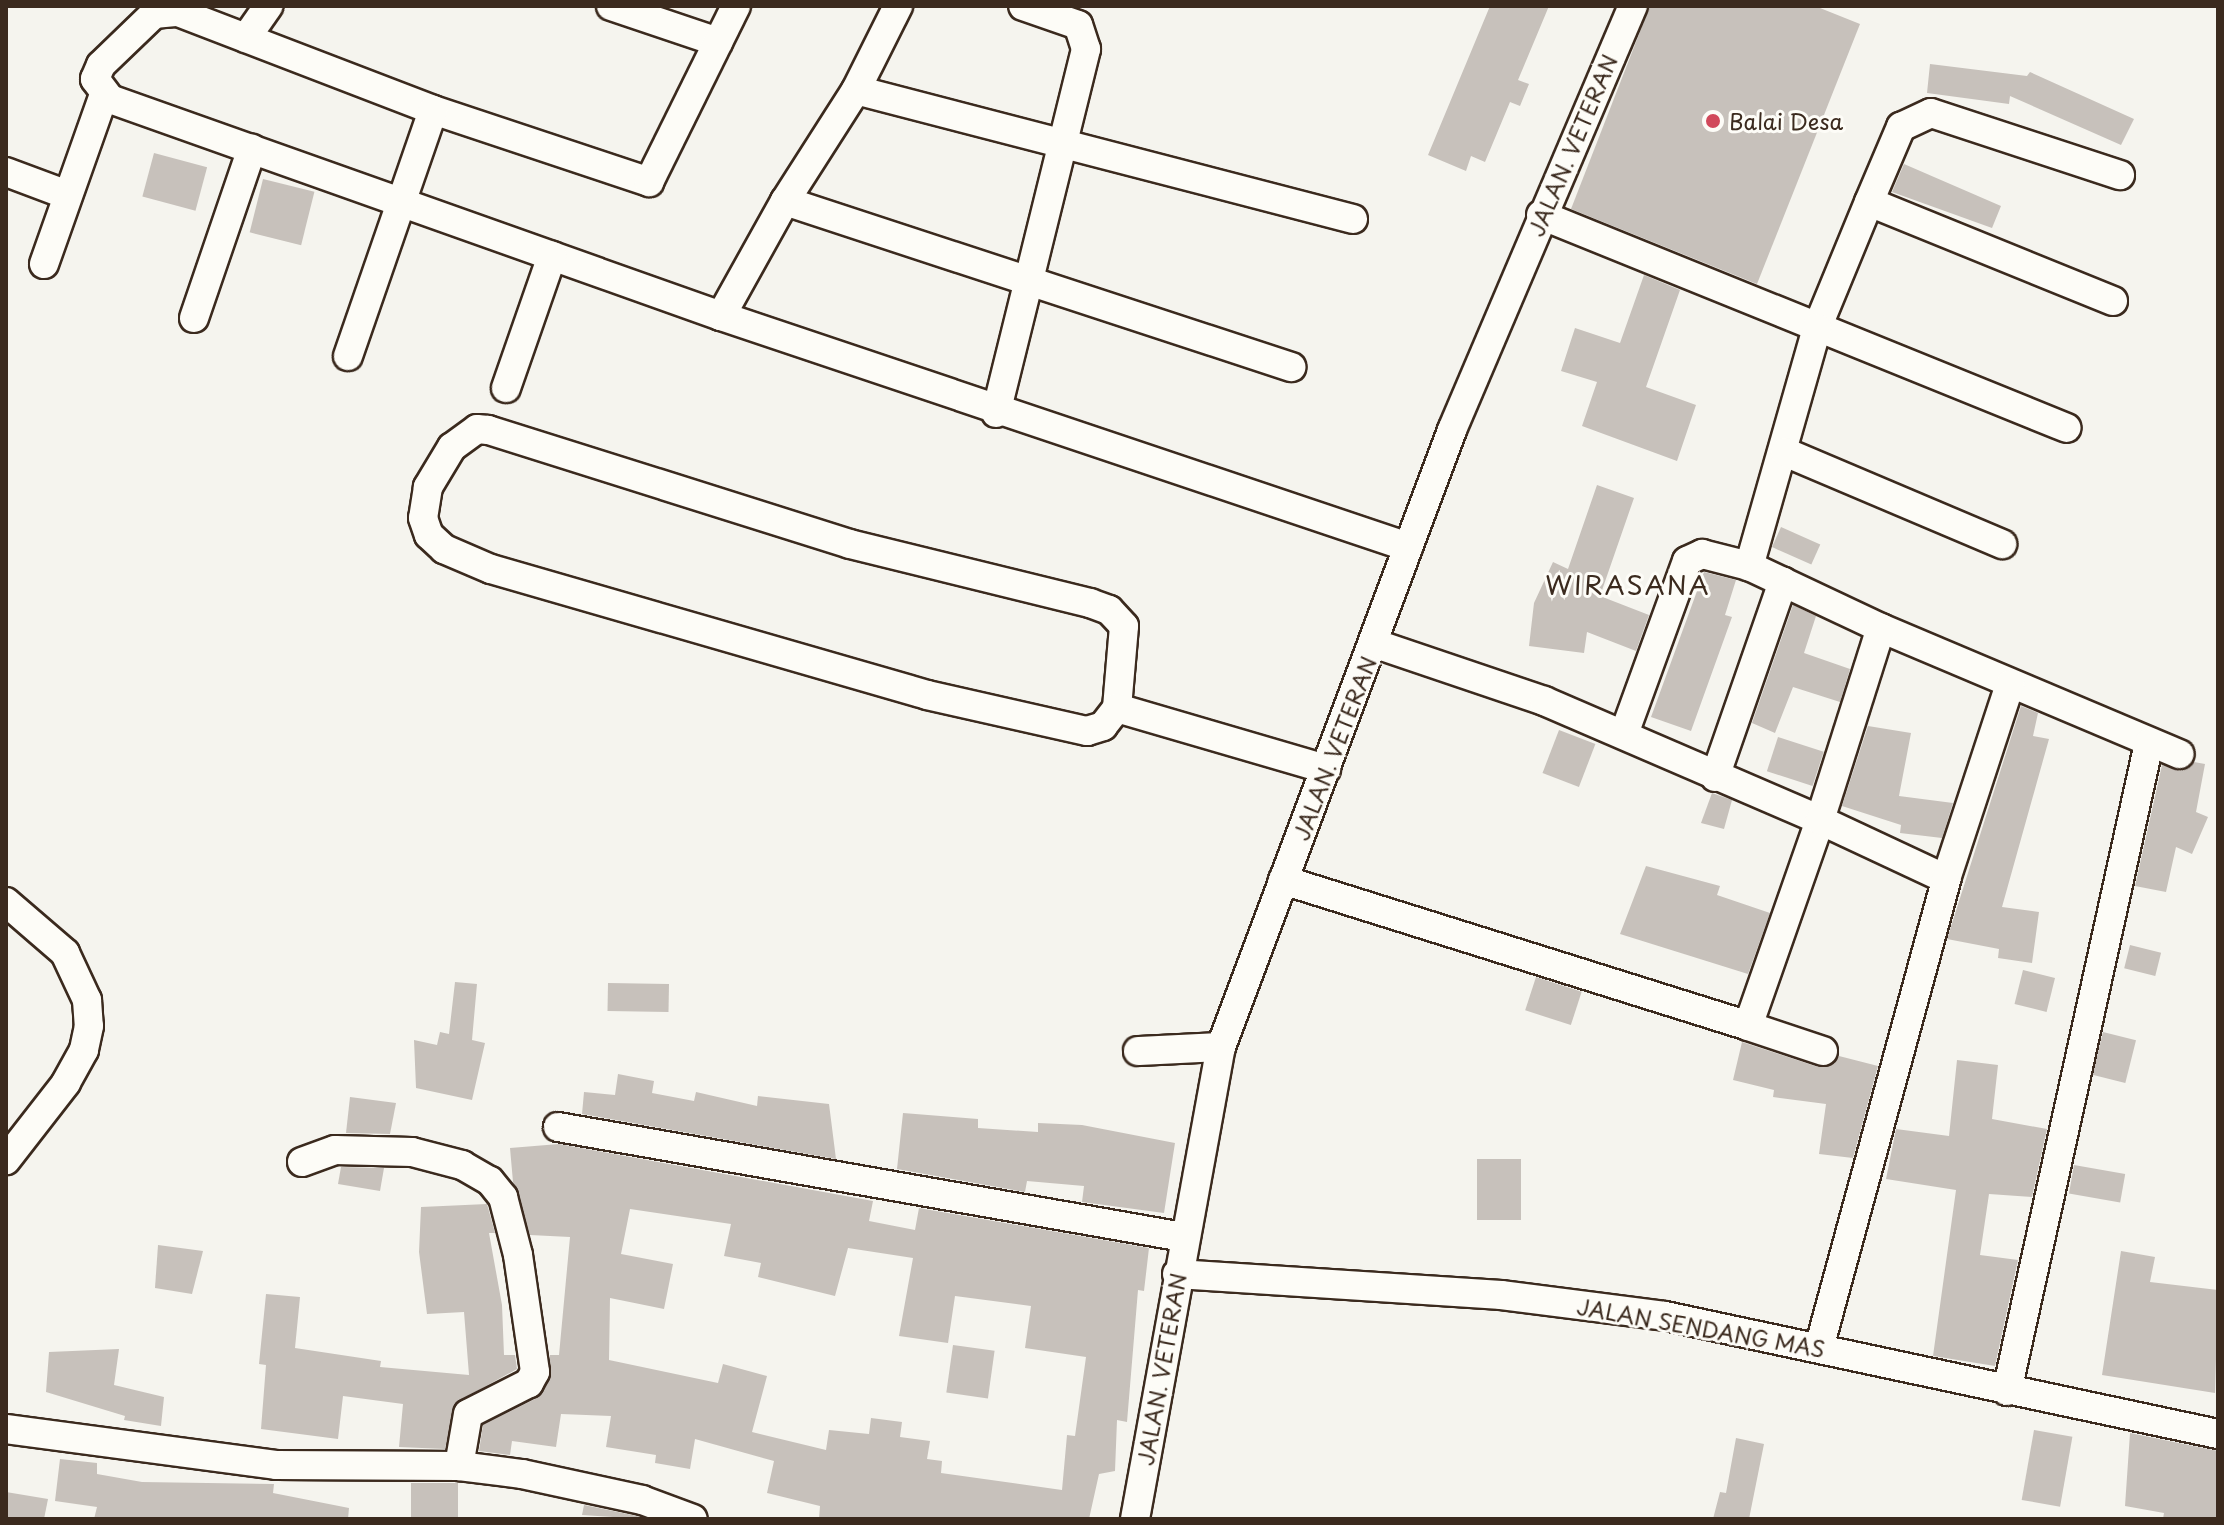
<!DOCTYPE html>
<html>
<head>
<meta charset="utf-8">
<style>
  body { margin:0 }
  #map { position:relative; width:2224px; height:1525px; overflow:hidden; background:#f5f4ee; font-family:"Playpen Sans",sans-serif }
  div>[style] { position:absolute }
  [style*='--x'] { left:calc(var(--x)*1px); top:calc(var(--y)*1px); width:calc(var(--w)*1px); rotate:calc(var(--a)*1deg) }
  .building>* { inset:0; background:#c7c1bb; transform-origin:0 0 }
  .roads { filter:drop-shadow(2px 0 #3b2a1e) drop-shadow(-2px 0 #3b2a1e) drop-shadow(0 2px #3b2a1e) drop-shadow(0 -2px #3b2a1e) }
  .minor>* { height:28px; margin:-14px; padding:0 14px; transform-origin:14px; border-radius:14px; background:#fdfcf7 }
  .dots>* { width:22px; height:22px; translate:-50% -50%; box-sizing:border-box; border:4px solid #fdfcf7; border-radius:50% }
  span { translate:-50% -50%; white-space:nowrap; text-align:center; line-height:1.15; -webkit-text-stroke:6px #fdfcf7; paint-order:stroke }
  .poi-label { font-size:22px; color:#3b2a1e }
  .left { translate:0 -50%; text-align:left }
  .street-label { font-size:22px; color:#3b2a1e }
  .quarter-label { font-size:26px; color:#3b2a1e; letter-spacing:2px }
  .frame { position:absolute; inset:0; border:8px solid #3b2a1e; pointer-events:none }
</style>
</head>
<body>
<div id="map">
  <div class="building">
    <i style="clip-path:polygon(1490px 6px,1549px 6px,1518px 80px,1529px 84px,1520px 106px,1510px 102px,1485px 162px,1471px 156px,1466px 171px,1428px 155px)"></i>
    <i style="clip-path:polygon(1650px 6px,1815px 6px,1860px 24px,1757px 284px,1571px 209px)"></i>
    <i style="clip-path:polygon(1930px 64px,2027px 76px,2030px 72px,2134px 119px,2121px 145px,2010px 96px,2009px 104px,1927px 93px)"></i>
    <i style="left:154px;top:153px;width:55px;height:45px;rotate:15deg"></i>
    <i style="clip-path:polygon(1904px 164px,2001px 206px,1992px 228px,1892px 192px)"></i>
    <i style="left:263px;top:179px;width:53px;height:55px;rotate:14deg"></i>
    <i style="clip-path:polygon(1644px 275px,1680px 290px,1646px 387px,1696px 405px,1677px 461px,1582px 426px,1597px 382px,1561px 371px,1575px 328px,1620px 343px)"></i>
    <i style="clip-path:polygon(1597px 485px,1634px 498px,1600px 596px,1649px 615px,1636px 651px,1587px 632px,1584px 653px,1529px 646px,1534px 603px,1553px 562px,1568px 569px)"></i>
    <i style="left:1781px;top:527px;width:43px;height:22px;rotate:24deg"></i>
    <i style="clip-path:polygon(1704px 572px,1736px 580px,1725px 615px,1732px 617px,1691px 731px,1651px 717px)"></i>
    <i style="clip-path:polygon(1793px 605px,1816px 616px,1804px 653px,1850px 669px,1840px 702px,1793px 687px,1775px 733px,1752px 723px)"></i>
    <i style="clip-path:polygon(2021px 706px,2038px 713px,2033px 736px,2049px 739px,2002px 907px,2039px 912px,2032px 963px,1998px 958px,1999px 949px,1947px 939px)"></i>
    <i style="clip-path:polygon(1868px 726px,1911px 733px,1899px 796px,1953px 803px,1942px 838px,1900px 833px,1901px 825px,1842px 806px)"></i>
    <i style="left:1559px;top:730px;width:39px;height:46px;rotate:21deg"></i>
    <i style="left:1778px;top:737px;width:48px;height:36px;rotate:18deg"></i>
    <i style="clip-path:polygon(2194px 762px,2205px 764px,2196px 812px,2208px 817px,2192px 854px,2176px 847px,2166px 892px,2135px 886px,2162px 765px,2180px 771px)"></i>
    <i style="clip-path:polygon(1712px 793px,1732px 800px,1724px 829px,1701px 823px)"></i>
    <i style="clip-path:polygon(1646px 866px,1720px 886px,1717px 895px,1770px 913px,1748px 974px,1620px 934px)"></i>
    <i style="left:2130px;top:945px;width:32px;height:24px;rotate:14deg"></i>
    <i style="left:2023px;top:970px;width:33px;height:35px;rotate:14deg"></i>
    <i style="left:1536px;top:977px;width:48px;height:35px;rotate:18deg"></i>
    <i style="clip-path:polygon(455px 982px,477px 984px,472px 1040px,485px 1043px,472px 1100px,416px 1088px,414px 1040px,437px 1045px,440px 1032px,449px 1034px)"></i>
    <i style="left:608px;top:983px;width:61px;height:28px;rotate:1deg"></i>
    <i style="left:2103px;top:1032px;width:34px;height:44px;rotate:14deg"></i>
    <i style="clip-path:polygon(1742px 1042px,1818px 1067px,1834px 1064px,1839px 1056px,1878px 1066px,1853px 1158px,1819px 1154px,1826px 1104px,1773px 1097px,1774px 1090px,1733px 1080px)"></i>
    <i style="clip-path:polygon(1957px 1060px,1998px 1065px,1992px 1119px,2047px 1129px,2032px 1197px,1989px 1194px,1980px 1255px,2018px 1260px,1995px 1366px,1933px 1356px,1956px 1190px,1886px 1179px,1896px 1129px,1949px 1136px)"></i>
    <i style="clip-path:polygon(618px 1074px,654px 1081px,652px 1093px,694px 1101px,696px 1092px,757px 1106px,758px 1096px,829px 1104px,836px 1159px,582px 1114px,584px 1092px,615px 1095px)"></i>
    <i style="clip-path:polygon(350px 1097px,396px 1103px,390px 1134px,346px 1133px)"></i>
    <i style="clip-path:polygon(903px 1113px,978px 1119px,978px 1128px,1038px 1132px,1038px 1123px,1082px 1125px,1175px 1143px,1164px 1213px,1082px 1202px,1084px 1186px,1027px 1181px,1025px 1192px,897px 1169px)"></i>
    <i style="clip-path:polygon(evenodd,559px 1144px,873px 1201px,869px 1221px,915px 1230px,919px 1208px,1149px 1248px,1144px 1291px,1138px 1290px,1127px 1422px,1117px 1420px,1115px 1471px,1099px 1474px,1089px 1519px,819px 1519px,820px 1506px,767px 1493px,774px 1461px,695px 1439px,690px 1469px,655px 1463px,656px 1455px,606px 1447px,611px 1416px,561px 1414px,556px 1447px,512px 1441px,510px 1455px,479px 1451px,483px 1425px,537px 1398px,550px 1379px,550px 1355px,559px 1355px,570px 1237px,530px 1235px,513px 1182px,510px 1148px,559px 1144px,630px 1209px,731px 1224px,724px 1256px,761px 1263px,758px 1277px,835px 1296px,848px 1248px,913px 1258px,899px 1336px,948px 1343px,955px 1296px,1031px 1306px,1025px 1348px,1086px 1357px,1075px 1436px,1067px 1435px,1062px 1490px,941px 1473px,942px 1461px,927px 1459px,930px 1441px,900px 1437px,902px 1422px,871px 1418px,869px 1434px,829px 1430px,826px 1450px,752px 1432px,767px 1376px,723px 1364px,718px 1383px,609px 1360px,610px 1298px,664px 1309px,673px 1264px,621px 1254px,630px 1209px)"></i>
    <i style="left:1477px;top:1159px;width:44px;height:61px"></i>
    <i style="left:2074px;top:1165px;width:52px;height:29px;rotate:10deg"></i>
    <i style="clip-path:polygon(341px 1167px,384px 1168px,380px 1191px,338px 1184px)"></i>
    <i style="clip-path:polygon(487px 1204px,495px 1233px,489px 1233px,502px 1305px,504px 1355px,515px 1355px,517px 1369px,455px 1403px,445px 1449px,399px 1447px,403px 1404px,343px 1396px,338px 1439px,261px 1429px,266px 1365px,259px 1364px,266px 1294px,300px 1297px,295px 1348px,381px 1361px,380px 1367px,469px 1375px,464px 1312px,427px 1314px,419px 1252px,421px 1207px)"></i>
    <i style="clip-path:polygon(158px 1245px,203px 1251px,192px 1294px,155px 1288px)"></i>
    <i style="clip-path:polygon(2121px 1251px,2155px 1257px,2150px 1282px,2218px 1290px,2215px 1393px,2102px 1375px)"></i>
    <i style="left:953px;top:1345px;width:42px;height:48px;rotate:8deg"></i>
    <i style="clip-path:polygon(119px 1349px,114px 1385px,164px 1397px,161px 1426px,124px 1420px,125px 1416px,46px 1392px,49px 1352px)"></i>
    <i style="left:2034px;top:1430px;width:39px;height:71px;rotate:10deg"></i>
    <i style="clip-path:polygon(2130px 1433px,2218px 1451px,2218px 1519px,2163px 1519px,2164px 1513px,2125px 1506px)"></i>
    <i style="clip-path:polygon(1736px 1438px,1764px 1444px,1749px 1519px,1713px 1519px,1720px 1492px,1726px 1493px)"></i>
    <i style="clip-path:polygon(60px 1459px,97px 1463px,97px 1474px,142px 1482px,274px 1484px,273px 1493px,349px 1508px,348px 1519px,94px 1519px,97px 1507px,55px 1501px)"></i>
    <i style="left:411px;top:1483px;width:47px;height:36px"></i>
    <i style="clip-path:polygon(6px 1492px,48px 1499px,44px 1519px,6px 1519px)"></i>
    <i style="clip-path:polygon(584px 1505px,637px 1516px,644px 1519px,582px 1515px)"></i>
  </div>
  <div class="roads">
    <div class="minor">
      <i style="--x:611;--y:6;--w:113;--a:18.6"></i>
      <i style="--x:246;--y:38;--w:39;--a:-55"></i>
      <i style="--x:856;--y:90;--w:94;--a:-63.4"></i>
      <i style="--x:6;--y:172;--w:66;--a:20.4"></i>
      <i style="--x:785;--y:201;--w:533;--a:18.16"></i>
      <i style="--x:1869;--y:202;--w:82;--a:-66.9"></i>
      <i style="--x:1901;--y:127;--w:33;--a:-25"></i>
      <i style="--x:1931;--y:113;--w:199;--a:18.2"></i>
      <i style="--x:1541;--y:215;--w:567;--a:22.05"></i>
      <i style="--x:1353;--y:219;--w:513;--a:-165.45"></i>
      <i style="--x:856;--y:90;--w:132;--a:122.6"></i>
      <i style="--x:785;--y:201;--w:132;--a:119.1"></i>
      <i style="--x:721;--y:316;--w:725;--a:18.58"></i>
      <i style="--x:44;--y:264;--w:179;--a:-70.5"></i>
      <i style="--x:2113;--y:301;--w:263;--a:-157.9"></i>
      <i style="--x:1869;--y:202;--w:136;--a:112.4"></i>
      <i style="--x:1817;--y:328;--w:248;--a:105.9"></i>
      <i style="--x:1749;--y:566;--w:146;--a:25.2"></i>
      <i style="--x:1881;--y:628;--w:324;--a:22.9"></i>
      <i style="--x:721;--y:316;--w:648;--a:-160.45"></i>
      <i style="--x:110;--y:99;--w:25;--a:-127"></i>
      <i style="--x:95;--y:79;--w:15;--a:-67"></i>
      <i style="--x:101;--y:65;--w:74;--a:-43.9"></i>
      <i style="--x:154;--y:14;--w:24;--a:-5"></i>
      <i style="--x:178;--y:12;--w:273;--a:21"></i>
      <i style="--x:433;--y:110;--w:228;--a:18.4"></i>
      <i style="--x:649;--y:182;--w:196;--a:-63.7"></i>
      <i style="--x:194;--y:318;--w:179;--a:-71.1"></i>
      <i style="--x:348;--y:356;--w:260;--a:-70.9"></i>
      <i style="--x:506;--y:388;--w:140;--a:-70.8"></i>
      <i style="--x:996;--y:413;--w:375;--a:-76.1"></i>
      <i style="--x:1086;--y:49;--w:25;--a:-108"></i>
      <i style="--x:1078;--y:25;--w:58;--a:-160.9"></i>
      <i style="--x:1785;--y:452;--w:236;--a:23"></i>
      <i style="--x:1373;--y:643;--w:181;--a:18.7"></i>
      <i style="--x:1544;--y:701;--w:301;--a:23.3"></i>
      <i style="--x:1820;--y:820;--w:201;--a:-72.4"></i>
      <i style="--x:1117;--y:708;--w:82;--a:-85.1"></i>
      <i style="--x:1124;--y:626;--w:22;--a:-133"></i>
      <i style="--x:1109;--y:610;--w:20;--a:-160"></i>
      <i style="--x:1090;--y:603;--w:247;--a:-166.2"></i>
      <i style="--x:850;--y:544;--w:380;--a:-162.5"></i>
      <i style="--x:488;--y:430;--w:11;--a:-175"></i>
      <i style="--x:477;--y:429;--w:31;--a:144"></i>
      <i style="--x:452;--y:447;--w:47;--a:121"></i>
      <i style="--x:428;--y:487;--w:31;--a:99"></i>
      <i style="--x:423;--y:518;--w:18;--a:71"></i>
      <i style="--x:429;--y:535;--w:21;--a:43"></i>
      <i style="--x:444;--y:549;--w:51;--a:23.1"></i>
      <i style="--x:491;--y:569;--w:454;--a:16.1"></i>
      <i style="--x:927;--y:695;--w:164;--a:12.7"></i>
      <i style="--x:1087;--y:731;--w:17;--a:-17"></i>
      <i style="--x:1103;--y:726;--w:23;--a:-52"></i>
      <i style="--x:1117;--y:708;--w:218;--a:16.3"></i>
      <i style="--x:1624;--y:734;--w:184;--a:-70"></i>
      <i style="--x:1687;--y:561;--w:17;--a:-25"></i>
      <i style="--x:1702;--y:554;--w:49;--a:14.3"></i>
      <i style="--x:1715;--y:777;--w:207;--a:-70.8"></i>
      <i style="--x:1283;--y:880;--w:487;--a:17.4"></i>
      <i style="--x:6;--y:902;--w:78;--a:40.8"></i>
      <i style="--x:65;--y:953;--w:52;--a:64.9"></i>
      <i style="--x:87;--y:1000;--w:26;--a:86"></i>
      <i style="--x:89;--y:1026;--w:25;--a:102"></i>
      <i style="--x:84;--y:1050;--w:38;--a:119"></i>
      <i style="--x:66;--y:1083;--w:98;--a:127.9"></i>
      <i style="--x:1138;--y:1051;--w:83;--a:-2.8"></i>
      <i style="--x:1823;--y:1051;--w:79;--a:-161.6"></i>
      <i style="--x:1748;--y:1026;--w:218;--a:-70.7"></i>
      <i style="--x:1820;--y:820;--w:139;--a:25.1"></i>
      <i style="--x:558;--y:1127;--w:635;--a:9.98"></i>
      <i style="--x:302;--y:1162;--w:35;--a:-20"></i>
      <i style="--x:335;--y:1150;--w:77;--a:1.5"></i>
      <i style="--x:412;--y:1152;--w:52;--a:14.6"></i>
      <i style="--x:462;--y:1165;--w:32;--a:30"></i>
      <i style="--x:490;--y:1181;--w:21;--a:51"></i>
      <i style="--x:503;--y:1197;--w:60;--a:75.5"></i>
      <i style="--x:518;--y:1255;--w:118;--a:81.7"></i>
      <i style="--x:535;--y:1372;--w:13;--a:119"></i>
      <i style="--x:529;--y:1383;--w:68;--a:153.1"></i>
      <i style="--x:468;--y:1414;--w:53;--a:99.8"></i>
      <i style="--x:1177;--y:1274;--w:325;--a:3.7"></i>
      <i style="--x:1501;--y:1295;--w:165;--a:7.3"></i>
      <i style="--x:1665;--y:1316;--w:565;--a:12.05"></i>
      <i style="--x:1819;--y:1348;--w:486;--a:-74.8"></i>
      <i style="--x:1946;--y:879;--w:205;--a:-71.8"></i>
      <i style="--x:2007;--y:1391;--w:663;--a:-77.64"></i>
      <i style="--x:6;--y:1429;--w:272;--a:7.6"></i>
      <i style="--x:276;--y:1465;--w:183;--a:0.3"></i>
      <i style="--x:459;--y:1466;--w:64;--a:7.2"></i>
      <i style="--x:522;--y:1474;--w:123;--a:12.2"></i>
      <i style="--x:642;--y:1500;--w:54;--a:20.4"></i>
      <i style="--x:1135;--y:1519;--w:480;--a:-79.7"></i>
      <i style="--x:1221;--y:1047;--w:659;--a:-69.47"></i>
      <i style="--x:1452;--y:430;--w:461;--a:-66.9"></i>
    </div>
  </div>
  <div class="dots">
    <i style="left:1713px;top:121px;background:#d1495b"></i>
  </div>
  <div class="poi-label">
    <span class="left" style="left:1729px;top:121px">Balai Desa</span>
  </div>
  <div class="street-label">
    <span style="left:1572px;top:145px;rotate:-67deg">JALAN. VETERAN</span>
    <span style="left:1334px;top:748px;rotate:-69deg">JALAN. VETERAN</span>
    <span style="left:1701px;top:1327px;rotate:10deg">JALAN SENDANG MAS</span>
    <span style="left:1161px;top:1369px;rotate:-80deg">JALAN. VETERAN</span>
  </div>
  <div class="quarter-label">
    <span style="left:1628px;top:585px">WIRASANA</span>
  </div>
  <div class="frame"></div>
</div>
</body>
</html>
